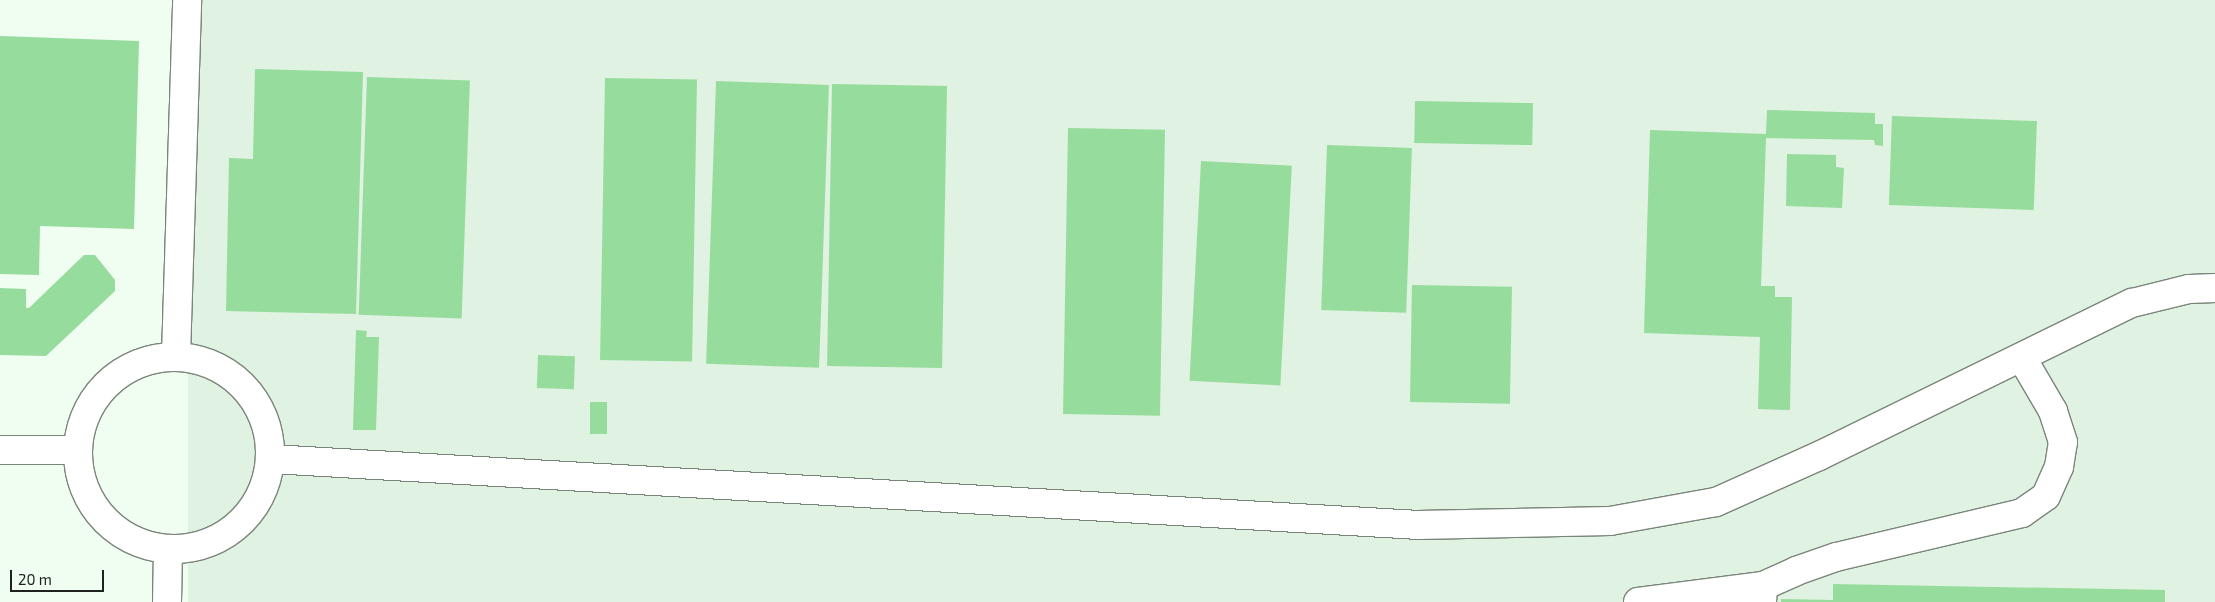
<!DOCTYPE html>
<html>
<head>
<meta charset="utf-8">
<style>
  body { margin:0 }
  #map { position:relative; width:2215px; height:602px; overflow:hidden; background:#f0fdf1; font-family:"Exo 2",sans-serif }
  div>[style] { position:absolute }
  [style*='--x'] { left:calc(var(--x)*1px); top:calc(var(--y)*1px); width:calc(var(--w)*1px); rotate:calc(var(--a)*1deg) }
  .built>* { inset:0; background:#e0f2e1; transform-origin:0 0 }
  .building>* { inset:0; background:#96dc9d; transform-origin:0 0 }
  .roads { filter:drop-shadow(1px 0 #7a857a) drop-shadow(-1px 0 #7a857a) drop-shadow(0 1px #7a857a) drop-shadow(0 -1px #7a857a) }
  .minor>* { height:28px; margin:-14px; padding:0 14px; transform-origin:14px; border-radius:14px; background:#fff }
  .minor>.ring { margin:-14px; padding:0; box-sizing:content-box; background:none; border:28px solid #fff; border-radius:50% }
  span { translate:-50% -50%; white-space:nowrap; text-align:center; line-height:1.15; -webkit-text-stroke:4px #f0fdf1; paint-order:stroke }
  .scale { position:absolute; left:10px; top:570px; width:94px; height:22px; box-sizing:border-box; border:2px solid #1d221e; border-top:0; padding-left:6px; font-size:15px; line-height:18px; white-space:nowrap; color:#1d221e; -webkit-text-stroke:4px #f0fdf1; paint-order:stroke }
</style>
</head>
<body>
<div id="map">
  <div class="built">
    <i style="left:188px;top:0;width:2027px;height:602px"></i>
  </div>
  <div class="building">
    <i style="clip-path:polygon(0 36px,139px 41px,134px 229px,40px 226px,39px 275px,0 274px)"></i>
    <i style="clip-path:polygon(255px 69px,363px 72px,356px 314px,226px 311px,229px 158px,253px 159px)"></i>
    <i style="left:367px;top:77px;width:103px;height:238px;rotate:2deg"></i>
    <i style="left:605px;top:78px;width:92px;height:282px;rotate:1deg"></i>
    <i style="left:716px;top:81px;width:113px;height:283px;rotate:2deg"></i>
    <i style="left:832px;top:84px;width:115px;height:282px;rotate:1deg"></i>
    <i style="left:1415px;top:101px;width:118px;height:42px;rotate:1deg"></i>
    <i style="clip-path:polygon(1767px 110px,1875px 113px,1875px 124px,1883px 124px,1883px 146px,1875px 145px,1874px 140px,1766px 138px,1761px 286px,1775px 286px,1775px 297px,1792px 297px,1790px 410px,1758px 409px,1760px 337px,1644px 333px,1650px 130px,1766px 134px)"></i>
    <i style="left:1892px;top:116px;width:145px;height:89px;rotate:2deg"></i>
    <i style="left:1068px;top:128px;width:97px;height:286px;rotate:1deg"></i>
    <i style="left:1327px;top:145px;width:85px;height:165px;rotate:2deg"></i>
    <i style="clip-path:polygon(1787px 154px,1836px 155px,1836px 167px,1844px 168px,1842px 208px,1786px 206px)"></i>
    <i style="left:1201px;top:161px;width:91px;height:220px;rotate:3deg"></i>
    <i style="clip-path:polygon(84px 255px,95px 255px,115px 280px,115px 291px,46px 356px,0 355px,0 288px,26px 289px,26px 308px,29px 308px)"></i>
    <i style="left:1412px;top:285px;width:100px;height:117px;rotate:1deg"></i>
    <i style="clip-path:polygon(356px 330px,367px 331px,366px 337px,379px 337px,376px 430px,353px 430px)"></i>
    <i style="left:538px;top:355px;width:37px;height:33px;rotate:2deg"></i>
    <i style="left:607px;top:402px;width:32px;height:17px;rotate:90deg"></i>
    <i style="clip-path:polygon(1833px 584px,2165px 590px,2165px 602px,1781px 602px,1781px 599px,1833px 600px)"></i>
  </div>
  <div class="roads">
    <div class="minor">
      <i style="--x:176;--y:356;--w:356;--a:-88.2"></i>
      <i class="ring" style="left:78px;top:357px;width:164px;height:164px"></i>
      <i style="--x:0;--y:450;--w:77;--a:0"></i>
      <i style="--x:271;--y:459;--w:1149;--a:3.29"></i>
      <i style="--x:1418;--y:525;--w:192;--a:-1.2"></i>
      <i style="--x:1610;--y:521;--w:108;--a:-10.2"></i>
      <i style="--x:1716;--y:502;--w:113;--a:-24.1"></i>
      <i style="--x:1819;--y:456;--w:348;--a:-26.1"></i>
      <i style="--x:2132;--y:303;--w:59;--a:-13.8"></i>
      <i style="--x:2189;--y:289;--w:26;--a:-2"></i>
      <i style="--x:167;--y:602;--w:51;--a:-88.9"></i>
      <i style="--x:1638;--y:602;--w:126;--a:-7.3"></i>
      <i style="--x:1762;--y:602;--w:16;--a:-86"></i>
      <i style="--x:1763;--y:586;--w:36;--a:-24"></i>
      <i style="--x:1796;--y:571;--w:42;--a:-19.3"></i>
      <i style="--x:1836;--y:557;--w:191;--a:-13.3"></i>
      <i style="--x:2022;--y:513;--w:29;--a:-35"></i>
      <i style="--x:2046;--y:496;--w:32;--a:-66"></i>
      <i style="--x:2059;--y:467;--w:25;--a:-81"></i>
      <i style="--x:2063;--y:442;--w:33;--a:-108"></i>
      <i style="--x:2053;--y:411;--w:61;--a:-120.3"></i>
    </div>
  </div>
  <div class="scale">20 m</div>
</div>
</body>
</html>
